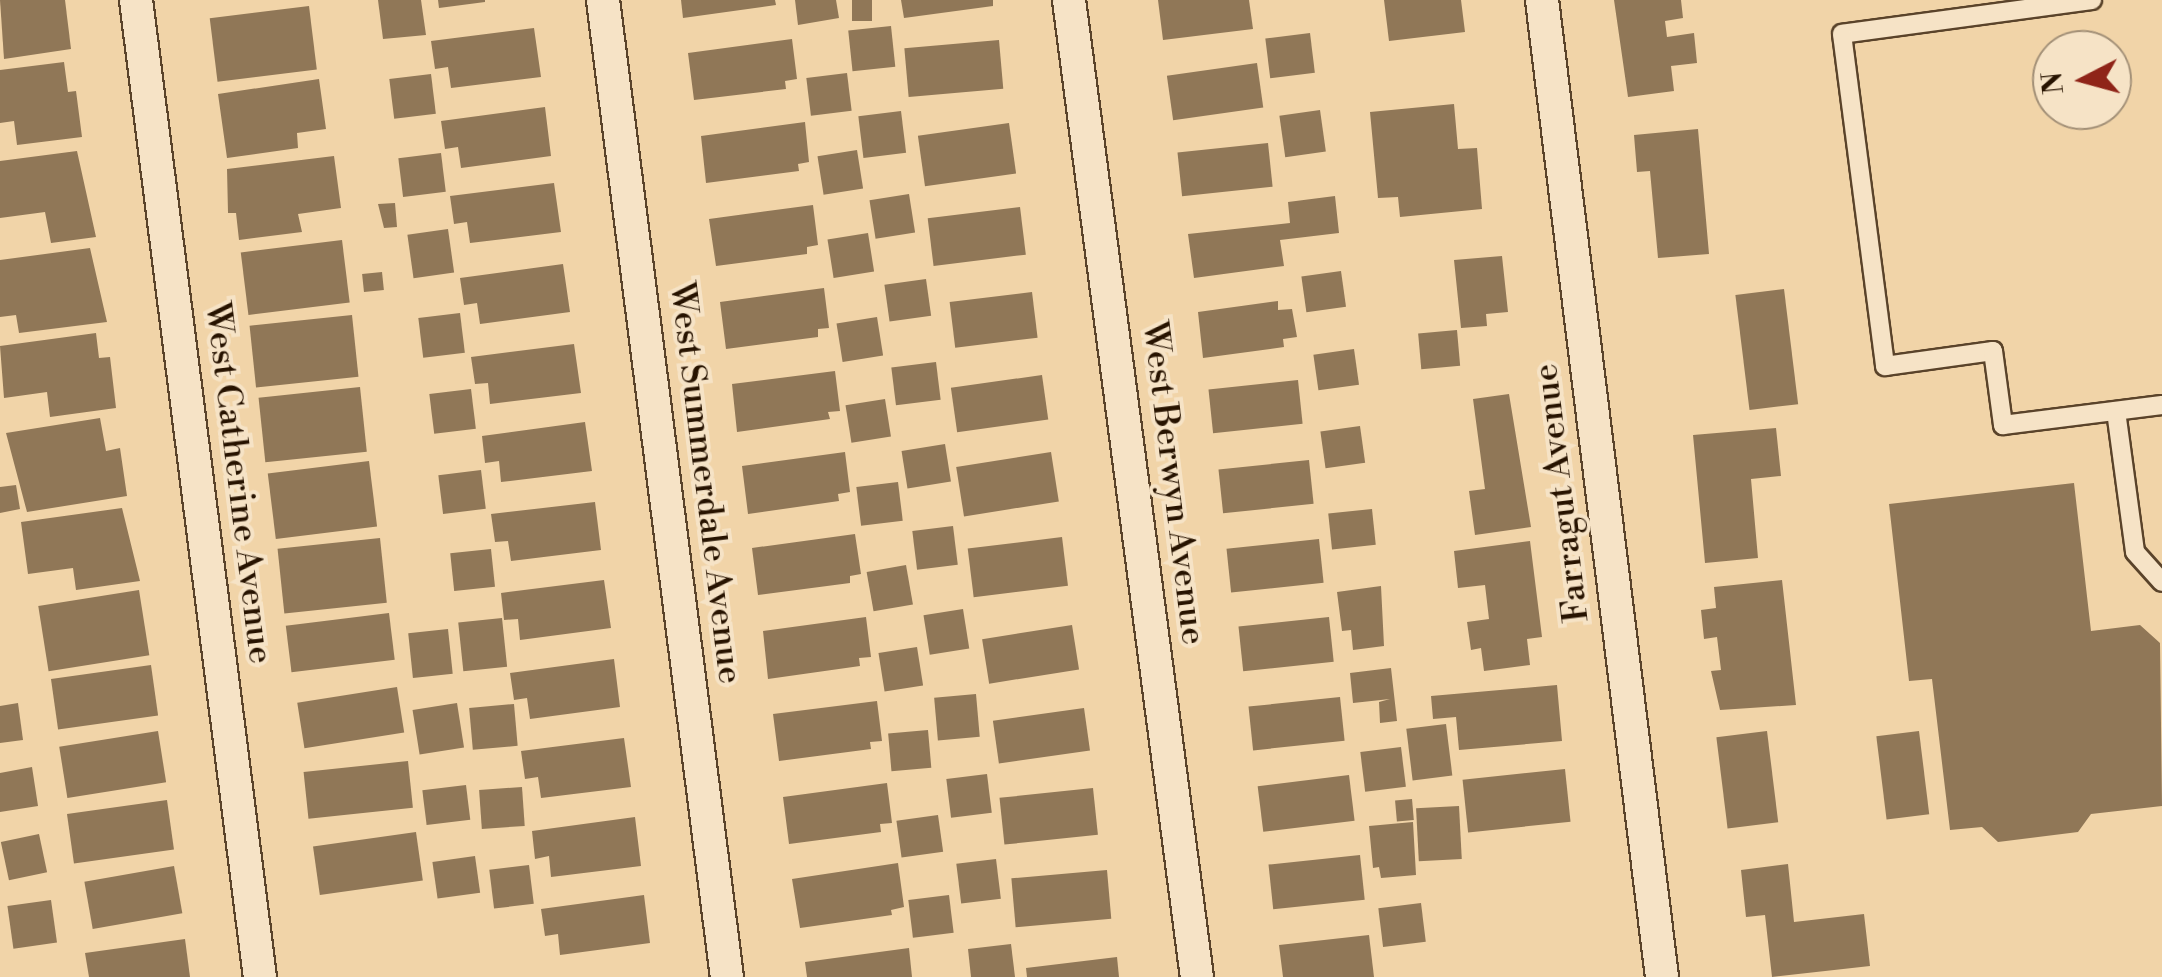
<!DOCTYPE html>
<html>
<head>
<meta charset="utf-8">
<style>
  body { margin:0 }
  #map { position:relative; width:2162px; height:977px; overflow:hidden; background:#f1d4a8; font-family:"Libre Bodoni",serif }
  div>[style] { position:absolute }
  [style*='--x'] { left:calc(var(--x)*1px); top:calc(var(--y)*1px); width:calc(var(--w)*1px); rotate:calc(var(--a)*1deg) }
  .building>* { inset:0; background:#907757; transform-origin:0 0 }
  .roads { filter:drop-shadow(2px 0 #5a432a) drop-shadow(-2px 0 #5a432a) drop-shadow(0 2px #5a432a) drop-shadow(0 -2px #5a432a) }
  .service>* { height:18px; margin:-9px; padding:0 9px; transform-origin:9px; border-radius:9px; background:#f6e3c6 }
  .minor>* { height:32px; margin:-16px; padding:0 16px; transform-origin:16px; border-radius:16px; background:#f6e3c6 }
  span { translate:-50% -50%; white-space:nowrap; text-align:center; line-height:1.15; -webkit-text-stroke:8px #f6e3c6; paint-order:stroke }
  .street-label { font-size:35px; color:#271300 }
  .north { position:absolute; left:2032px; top:30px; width:100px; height:100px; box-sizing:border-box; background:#f6e3c6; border:2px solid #a39077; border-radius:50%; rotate:264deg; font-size:28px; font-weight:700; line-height:40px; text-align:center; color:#271300 }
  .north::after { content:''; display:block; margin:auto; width:35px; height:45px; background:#8f2418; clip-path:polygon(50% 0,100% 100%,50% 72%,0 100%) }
</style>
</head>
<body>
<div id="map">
  <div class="building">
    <i style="clip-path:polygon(0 0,65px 0,71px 49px,4px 59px)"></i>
    <i style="clip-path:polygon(378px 0,421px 0,426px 35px,383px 39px)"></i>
    <i style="clip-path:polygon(438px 0,485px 0,485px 2px,439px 8px)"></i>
    <i style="clip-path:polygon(681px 0,775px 0,776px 5px,683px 18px)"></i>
    <i style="clip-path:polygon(795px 0,836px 0,839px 18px,798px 25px)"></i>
    <i style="left:852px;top:0;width:20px;height:21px"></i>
    <i style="clip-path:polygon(901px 0,993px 0,993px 6px,904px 18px)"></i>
    <i style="clip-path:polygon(1158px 0,1249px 0,1253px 29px,1163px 40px)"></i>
    <i style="clip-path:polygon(1384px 0,1461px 0,1465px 32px,1389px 41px)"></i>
    <i style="clip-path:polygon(1614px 0,1681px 0,1683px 18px,1665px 21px,1667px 37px,1694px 33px,1697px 63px,1671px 66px,1674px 91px,1628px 97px)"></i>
    <i style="left:309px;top:6px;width:64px;height:100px;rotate:83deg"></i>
    <i style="left:891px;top:26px;width:41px;height:43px;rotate:84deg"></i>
    <i style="clip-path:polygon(534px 28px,541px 77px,451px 88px,448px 67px,435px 69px,431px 41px)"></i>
    <i style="left:1310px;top:33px;width:40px;height:45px;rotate:83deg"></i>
    <i style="clip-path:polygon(792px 39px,797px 79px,785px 81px,786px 89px,694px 100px,688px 53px)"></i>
    <i style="left:999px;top:40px;width:49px;height:95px;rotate:85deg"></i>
    <i style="clip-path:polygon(64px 62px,68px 92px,76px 91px,82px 137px,17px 145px,14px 121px,0 123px,0 70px)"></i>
    <i style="left:1257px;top:63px;width:45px;height:91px;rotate:82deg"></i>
    <i style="left:847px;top:73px;width:38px;height:41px;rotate:83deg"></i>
    <i style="left:431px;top:74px;width:40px;height:42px;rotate:83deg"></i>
    <i style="clip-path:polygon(319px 79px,326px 129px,297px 133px,298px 148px,227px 158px,218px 94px)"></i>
    <i style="clip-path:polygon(1454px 104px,1458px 149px,1477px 148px,1482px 209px,1400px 217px,1398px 197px,1378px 198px,1370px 112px)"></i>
    <i style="clip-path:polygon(545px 107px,551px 156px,461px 168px,458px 147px,445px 149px,441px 121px)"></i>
    <i style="left:1320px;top:110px;width:42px;height:41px;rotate:82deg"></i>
    <i style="left:901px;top:111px;width:42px;height:43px;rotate:83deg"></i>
    <i style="clip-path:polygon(805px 122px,809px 162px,798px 164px,799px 171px,706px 183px,701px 136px)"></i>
    <i style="left:1009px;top:123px;width:51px;height:92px;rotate:82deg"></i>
    <i style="clip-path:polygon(1698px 129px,1709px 254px,1658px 258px,1650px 171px,1637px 172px,1634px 135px)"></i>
    <i style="left:1268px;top:143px;width:44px;height:91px;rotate:84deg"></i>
    <i style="left:857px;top:150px;width:39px;height:40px;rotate:81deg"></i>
    <i style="clip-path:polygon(77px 151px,96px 237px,51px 243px,45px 212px,0 218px,0 161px)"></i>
    <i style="left:441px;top:153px;width:39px;height:43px;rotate:83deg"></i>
    <i style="clip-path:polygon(334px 156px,341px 208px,298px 214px,302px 232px,239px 240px,236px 213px,228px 213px,227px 169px)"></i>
    <i style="clip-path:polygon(554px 183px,561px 232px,470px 243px,467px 222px,454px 224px,450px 196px)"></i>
    <i style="left:909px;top:194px;width:39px;height:40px;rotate:81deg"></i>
    <i style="clip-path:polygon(1335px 196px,1339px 233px,1280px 240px,1284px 266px,1194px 278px,1188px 234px,1290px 223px,1288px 202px)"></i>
    <i style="clip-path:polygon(395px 203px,397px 227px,384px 228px,378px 204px)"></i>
    <i style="clip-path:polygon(813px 205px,818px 245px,807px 247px,807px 254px,716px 266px,709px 219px)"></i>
    <i style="left:1020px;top:207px;width:48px;height:93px;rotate:83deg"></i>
    <i style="left:448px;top:229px;width:44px;height:41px;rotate:82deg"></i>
    <i style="left:868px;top:233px;width:39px;height:41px;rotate:81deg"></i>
    <i style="left:342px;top:240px;width:63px;height:102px;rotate:83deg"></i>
    <i style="clip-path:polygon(90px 248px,107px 322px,19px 333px,16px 315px,0 317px,0 260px)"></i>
    <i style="clip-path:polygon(1502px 256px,1508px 312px,1486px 314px,1487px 326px,1461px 328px,1454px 260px)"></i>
    <i style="clip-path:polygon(563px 264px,570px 312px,480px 324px,477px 303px,464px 305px,460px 278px)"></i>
    <i style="left:1341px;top:271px;width:36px;height:40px;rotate:82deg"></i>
    <i style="left:382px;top:272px;width:18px;height:20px;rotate:84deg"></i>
    <i style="left:926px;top:279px;width:37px;height:42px;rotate:82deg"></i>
    <i style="clip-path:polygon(824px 288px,829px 328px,818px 329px,818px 337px,726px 349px,720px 302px)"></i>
    <i style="left:1784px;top:289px;width:116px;height:49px;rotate:83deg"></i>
    <i style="left:1032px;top:292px;width:46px;height:83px;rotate:83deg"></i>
    <i style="clip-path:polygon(1278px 301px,1278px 310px,1292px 309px,1297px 337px,1283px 339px,1284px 347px,1203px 358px,1198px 312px)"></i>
    <i style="left:460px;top:313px;width:40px;height:42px;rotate:83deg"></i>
    <i style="left:352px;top:315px;width:62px;height:103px;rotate:84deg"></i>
    <i style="left:877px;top:317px;width:39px;height:41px;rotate:81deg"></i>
    <i style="left:1457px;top:330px;width:36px;height:39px;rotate:85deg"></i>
    <i style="clip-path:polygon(96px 333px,99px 358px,110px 357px,116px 408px,50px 417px,47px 392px,4px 398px,0 346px)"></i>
    <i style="clip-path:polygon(574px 344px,581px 393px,490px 404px,488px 383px,475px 384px,471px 357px)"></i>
    <i style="left:1354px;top:349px;width:36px;height:41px;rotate:82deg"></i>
    <i style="left:936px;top:362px;width:38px;height:45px;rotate:83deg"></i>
    <i style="clip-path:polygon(835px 371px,840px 411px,828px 412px,830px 419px,737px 432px,732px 384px)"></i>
    <i style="left:1042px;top:375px;width:45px;height:92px;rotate:82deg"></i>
    <i style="left:1298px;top:380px;width:44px;height:90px;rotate:84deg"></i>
    <i style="left:360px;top:387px;width:65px;height:102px;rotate:84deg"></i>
    <i style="left:471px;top:389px;width:40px;height:42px;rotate:83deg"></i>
    <i style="clip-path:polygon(1509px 394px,1531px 527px,1475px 535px,1469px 491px,1485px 489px,1473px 399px)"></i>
    <i style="left:885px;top:399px;width:38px;height:40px;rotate:81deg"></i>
    <i style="clip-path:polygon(100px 418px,106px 451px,120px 448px,127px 496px,27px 512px,6px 433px)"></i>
    <i style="clip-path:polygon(585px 422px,592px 471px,501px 482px,499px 461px,485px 463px,482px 436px)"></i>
    <i style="left:1360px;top:426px;width:37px;height:40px;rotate:82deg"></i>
    <i style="clip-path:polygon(1776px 428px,1781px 476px,1751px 479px,1758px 558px,1705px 563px,1693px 435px)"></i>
    <i style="left:945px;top:444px;width:38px;height:44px;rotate:81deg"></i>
    <i style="clip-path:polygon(845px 452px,850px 492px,838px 494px,839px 501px,748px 514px,742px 466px)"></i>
    <i style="left:1051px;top:452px;width:50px;height:96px;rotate:81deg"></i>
    <i style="left:1309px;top:460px;width:44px;height:91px;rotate:84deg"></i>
    <i style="left:369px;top:461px;width:66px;height:102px;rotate:83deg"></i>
    <i style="left:481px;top:470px;width:39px;height:43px;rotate:83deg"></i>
    <i style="left:898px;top:482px;width:39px;height:42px;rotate:83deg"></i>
    <i style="clip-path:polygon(2074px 483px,2091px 631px,2140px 625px,2160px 643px,2162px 806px,2091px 814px,2078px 832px,1998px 842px,1982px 827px,1950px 830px,1932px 679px,1909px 681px,1889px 504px)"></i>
    <i style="clip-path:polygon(16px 485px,20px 509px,0 513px,0 487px)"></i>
    <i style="clip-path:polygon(595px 502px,601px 550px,511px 561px,508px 541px,495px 542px,491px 514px)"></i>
    <i style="clip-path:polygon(122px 508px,140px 581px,76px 590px,73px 568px,28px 574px,21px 522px)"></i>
    <i style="left:1372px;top:509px;width:36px;height:44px;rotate:84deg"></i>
    <i style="left:953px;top:526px;width:39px;height:41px;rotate:83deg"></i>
    <i style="clip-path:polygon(855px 534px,861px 574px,850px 576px,850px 583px,758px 595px,752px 548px)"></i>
    <i style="left:1062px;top:537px;width:49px;height:95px;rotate:83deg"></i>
    <i style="left:380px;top:538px;width:65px;height:103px;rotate:84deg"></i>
    <i style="left:1319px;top:539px;width:44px;height:93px;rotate:84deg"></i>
    <i style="clip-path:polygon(1530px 541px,1542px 637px,1527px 639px,1530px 665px,1484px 671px,1481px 648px,1471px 650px,1467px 622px,1489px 619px,1485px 585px,1458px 588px,1454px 551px)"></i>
    <i style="left:491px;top:549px;width:38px;height:41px;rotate:84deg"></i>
    <i style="left:906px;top:565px;width:40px;height:40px;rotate:80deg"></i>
    <i style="clip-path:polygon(604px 580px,611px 628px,520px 640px,518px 619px,504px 620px,501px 593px)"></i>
    <i style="clip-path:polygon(1782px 580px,1796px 705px,1720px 710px,1711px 671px,1721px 670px,1717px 637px,1704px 639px,1701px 610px,1716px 608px,1714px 587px)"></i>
    <i style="clip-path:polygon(1381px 586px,1384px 646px,1353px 650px,1351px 630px,1342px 631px,1337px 592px)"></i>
    <i style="left:139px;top:590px;width:66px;height:102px;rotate:81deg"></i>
    <i style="left:963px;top:609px;width:40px;height:40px;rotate:81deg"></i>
    <i style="left:389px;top:613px;width:47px;height:104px;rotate:83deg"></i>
    <i style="clip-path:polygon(866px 617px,871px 657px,859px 658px,860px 666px,768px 679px,763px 631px)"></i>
    <i style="left:1329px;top:617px;width:45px;height:91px;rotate:84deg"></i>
    <i style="left:502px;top:618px;width:49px;height:44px;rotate:84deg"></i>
    <i style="left:1072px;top:625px;width:45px;height:91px;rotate:81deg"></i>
    <i style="left:448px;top:629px;width:45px;height:40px;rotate:84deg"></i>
    <i style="left:917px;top:647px;width:39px;height:39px;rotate:81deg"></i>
    <i style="clip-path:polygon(614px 659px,620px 707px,530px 719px,527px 698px,514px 700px,510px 673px)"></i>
    <i style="left:151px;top:665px;width:51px;height:101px;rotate:82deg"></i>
    <i style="clip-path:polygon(1391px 668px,1397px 721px,1380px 723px,1379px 702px,1390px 699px,1353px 703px,1350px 673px)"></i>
    <i style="clip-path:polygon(1557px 685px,1562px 741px,1459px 750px,1456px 717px,1433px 719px,1431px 696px)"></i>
    <i style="left:397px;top:687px;width:46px;height:101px;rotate:81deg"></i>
    <i style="left:976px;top:694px;width:43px;height:42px;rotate:85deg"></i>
    <i style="left:1340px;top:697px;width:44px;height:92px;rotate:84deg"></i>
    <i style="clip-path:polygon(877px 701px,882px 741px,870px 742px,871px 749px,779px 761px,773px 714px)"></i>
    <i style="clip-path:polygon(18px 703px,23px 740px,0 743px,0 706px)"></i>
    <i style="left:457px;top:703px;width:45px;height:45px;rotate:81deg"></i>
    <i style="left:514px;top:704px;width:42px;height:45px;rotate:85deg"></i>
    <i style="left:1084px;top:708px;width:43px;height:92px;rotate:82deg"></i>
    <i style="left:1446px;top:724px;width:52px;height:40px;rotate:83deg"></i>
    <i style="left:928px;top:730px;width:38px;height:40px;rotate:85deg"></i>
    <i style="left:158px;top:731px;width:52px;height:100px;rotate:81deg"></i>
    <i style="left:1767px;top:731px;width:92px;height:51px;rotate:83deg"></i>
    <i style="left:1919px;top:731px;width:84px;height:43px;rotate:83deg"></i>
    <i style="clip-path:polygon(624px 738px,631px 787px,541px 798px,538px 777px,525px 779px,521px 751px)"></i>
    <i style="left:1401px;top:747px;width:40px;height:41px;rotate:83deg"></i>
    <i style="left:408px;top:761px;width:47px;height:105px;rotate:84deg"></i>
    <i style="clip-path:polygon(32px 767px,38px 806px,0 812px,0 773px)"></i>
    <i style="left:1565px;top:769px;width:53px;height:103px;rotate:84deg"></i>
    <i style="left:987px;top:774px;width:39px;height:41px;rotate:83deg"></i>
    <i style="left:1349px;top:775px;width:46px;height:92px;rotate:83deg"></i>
    <i style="clip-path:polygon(887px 783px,892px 823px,880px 824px,881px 832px,789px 844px,783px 797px)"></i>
    <i style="left:466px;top:785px;width:35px;height:44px;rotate:83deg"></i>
    <i style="left:522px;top:787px;width:39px;height:43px;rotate:86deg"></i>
    <i style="left:1093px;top:788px;width:47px;height:94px;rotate:84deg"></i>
    <i style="left:1412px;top:799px;width:21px;height:17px;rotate:85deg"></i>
    <i style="left:167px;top:800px;width:50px;height:101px;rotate:82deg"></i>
    <i style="left:1459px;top:806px;width:53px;height:43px;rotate:87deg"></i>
    <i style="left:938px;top:815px;width:37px;height:42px;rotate:82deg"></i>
    <i style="clip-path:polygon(635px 817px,641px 866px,551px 877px,549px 856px,535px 859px,532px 831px)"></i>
    <i style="clip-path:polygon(1413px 822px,1416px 875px,1381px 878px,1379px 867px,1373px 868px,1369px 826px)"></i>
    <i style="left:416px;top:832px;width:49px;height:104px;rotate:82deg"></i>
    <i style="left:39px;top:834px;width:39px;height:39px;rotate:78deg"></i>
    <i style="left:1360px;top:855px;width:45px;height:92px;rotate:84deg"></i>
    <i style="left:475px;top:856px;width:37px;height:43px;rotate:82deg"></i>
    <i style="left:996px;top:859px;width:40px;height:40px;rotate:83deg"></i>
    <i style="clip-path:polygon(898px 863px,904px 907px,891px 910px,892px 915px,800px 928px,792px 879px)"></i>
    <i style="clip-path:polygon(1788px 864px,1794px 922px,1864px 914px,1870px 966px,1772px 977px,1765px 915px,1746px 917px,1741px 870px)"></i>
    <i style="left:529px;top:865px;width:39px;height:40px;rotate:83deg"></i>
    <i style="left:174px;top:866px;width:48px;height:91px;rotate:80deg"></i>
    <i style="left:1107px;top:870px;width:49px;height:96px;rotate:85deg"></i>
    <i style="clip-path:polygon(644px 895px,650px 943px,560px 955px,558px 934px,545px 936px,541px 909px)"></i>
    <i style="left:949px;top:895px;width:38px;height:41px;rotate:83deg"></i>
    <i style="left:51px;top:900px;width:43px;height:44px;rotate:82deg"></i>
    <i style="left:1421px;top:903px;width:39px;height:43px;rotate:83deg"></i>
    <i style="clip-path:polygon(1369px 935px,1374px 977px,1283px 977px,1279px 945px)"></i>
    <i style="clip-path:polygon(185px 939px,190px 977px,89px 977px,85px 953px)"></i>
    <i style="clip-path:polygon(1011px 944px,1015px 977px,971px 977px,968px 949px)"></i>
    <i style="clip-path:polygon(909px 948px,912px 977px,807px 977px,805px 962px)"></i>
    <i style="clip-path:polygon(1117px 957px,1119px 977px,1027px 977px,1026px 968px)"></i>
  </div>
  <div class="roads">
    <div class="service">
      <i style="--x:2092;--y:0;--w:252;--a:172.3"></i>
      <i style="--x:1842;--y:34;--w:335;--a:82.6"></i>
      <i style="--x:1885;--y:366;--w:109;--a:-7.9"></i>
      <i style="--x:1993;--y:351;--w:75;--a:82.3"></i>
      <i style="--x:2003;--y:425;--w:160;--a:-7.2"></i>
      <i style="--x:2116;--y:411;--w:142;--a:82.3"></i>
      <i style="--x:2135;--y:552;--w:40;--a:48"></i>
    </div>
    <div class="minor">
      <i style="--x:136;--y:0;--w:985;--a:82.77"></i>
      <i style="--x:603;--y:0;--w:985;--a:82.77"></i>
      <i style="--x:1069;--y:0;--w:985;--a:82.54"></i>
      <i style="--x:1542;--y:0;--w:984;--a:83"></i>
    </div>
  </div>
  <div class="street-label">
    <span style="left:238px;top:483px;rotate:83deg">West Catherine Avenue</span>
    <span style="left:705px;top:483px;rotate:83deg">West Summerdale Avenue</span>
    <span style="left:1173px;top:483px;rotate:83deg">West Berwyn Avenue</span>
    <span style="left:1562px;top:493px;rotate:-97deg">Farragut Avenue</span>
  </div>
  <div class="north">N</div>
</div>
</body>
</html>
